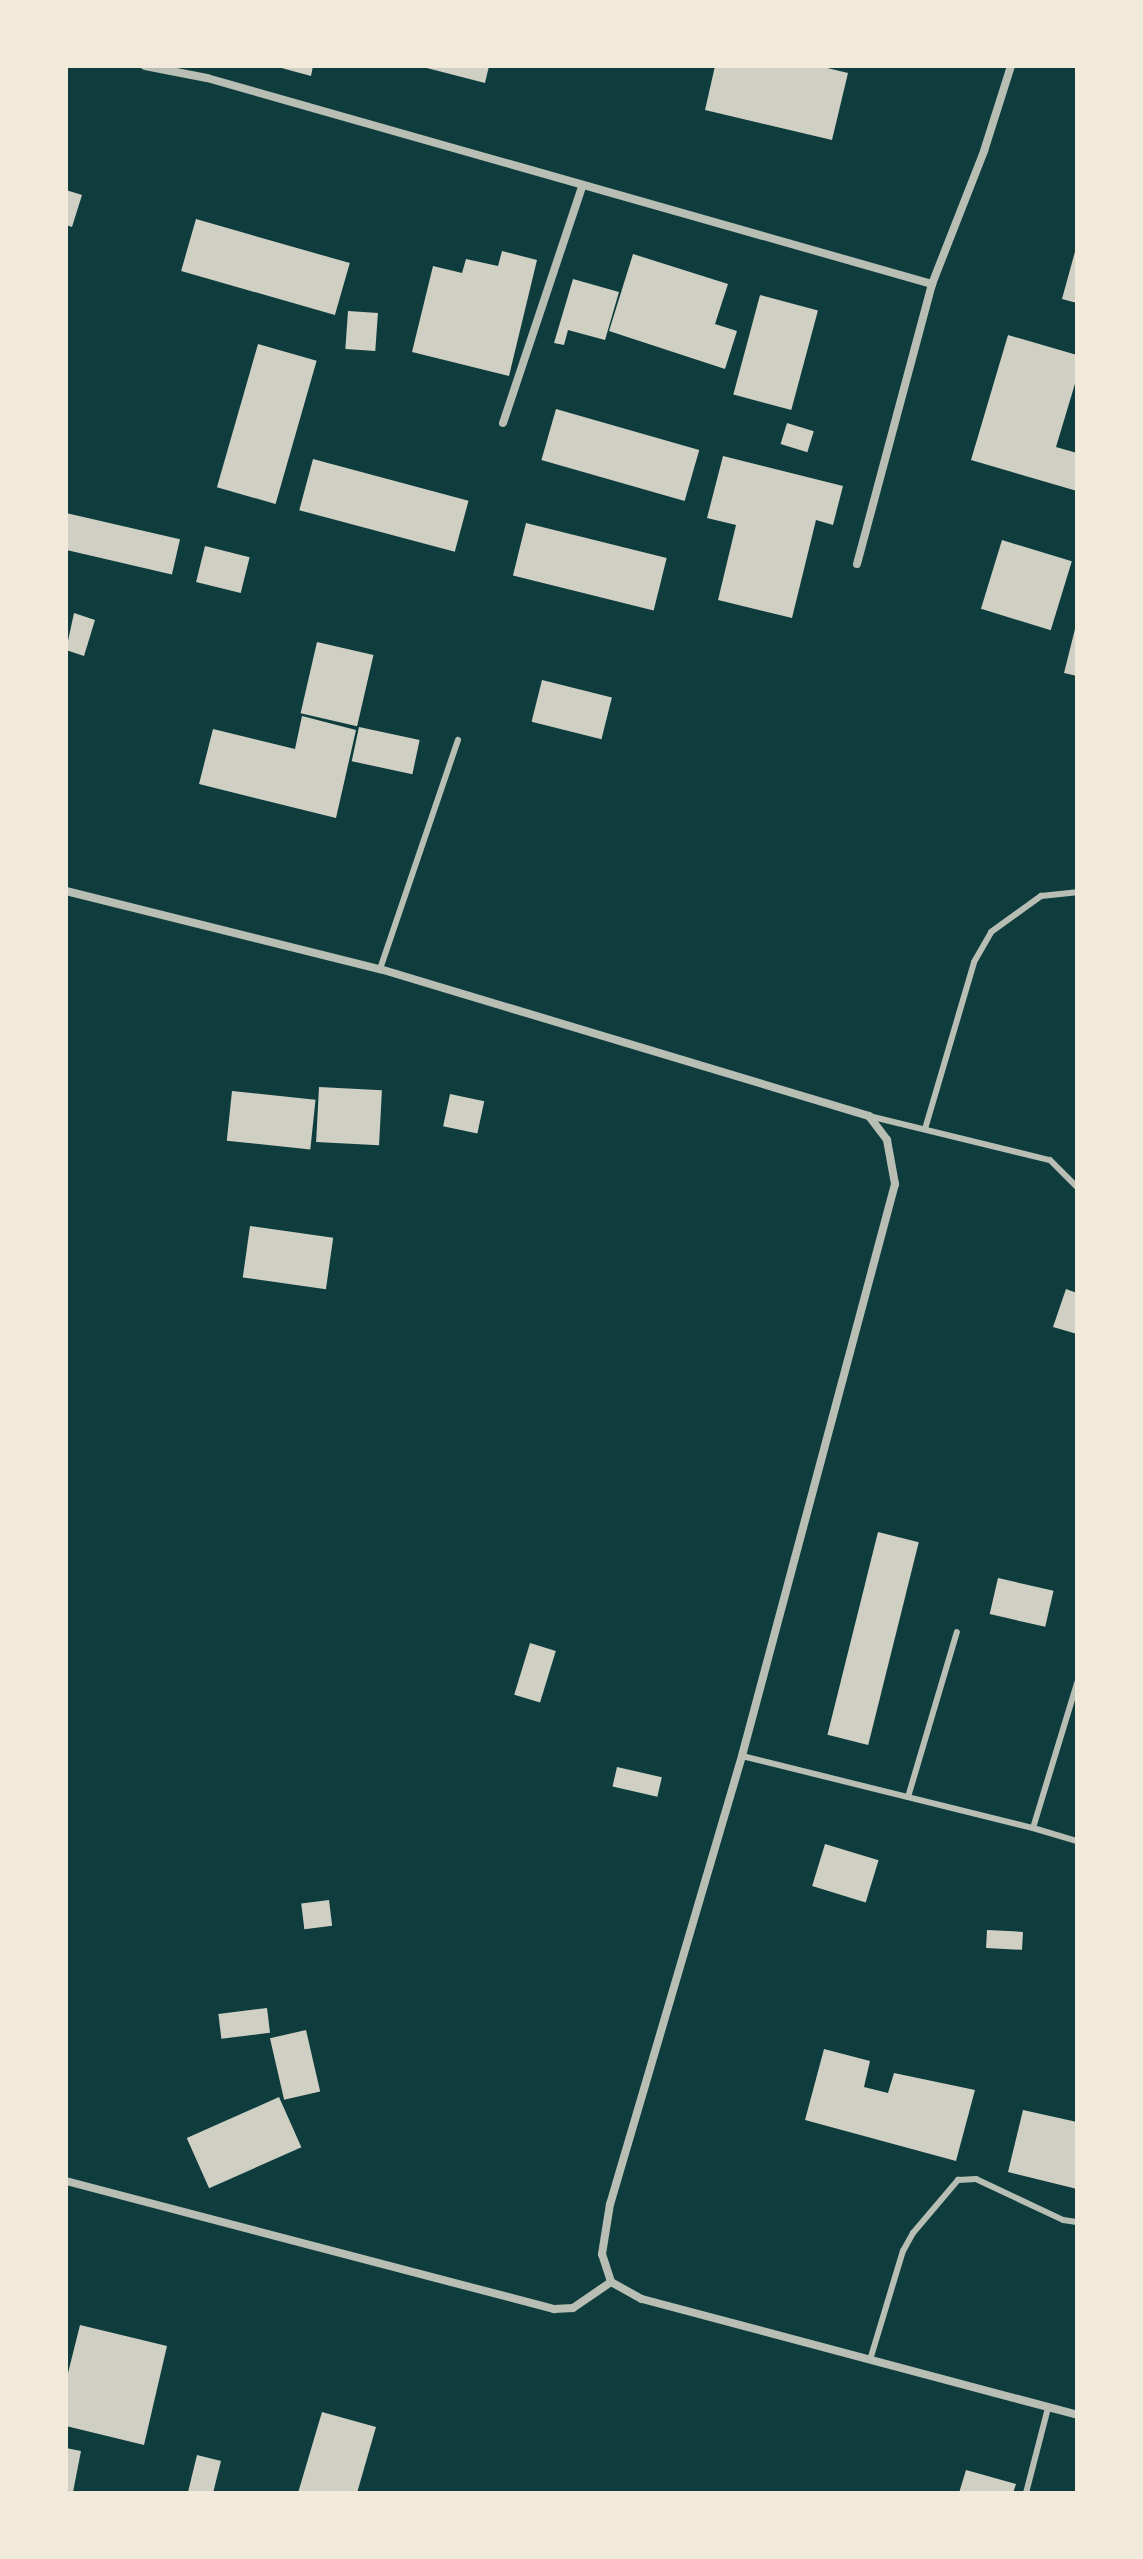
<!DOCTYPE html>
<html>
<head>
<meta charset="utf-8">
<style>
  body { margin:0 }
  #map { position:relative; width:1143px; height:2559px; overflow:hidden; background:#0f3d3e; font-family:Manrope,sans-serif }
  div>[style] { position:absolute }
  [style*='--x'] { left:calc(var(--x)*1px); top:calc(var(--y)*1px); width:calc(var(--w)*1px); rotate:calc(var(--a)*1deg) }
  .building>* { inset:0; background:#cfcfc3; transform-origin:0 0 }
  .service>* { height:6px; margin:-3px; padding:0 3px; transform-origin:3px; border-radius:3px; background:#b8beb3 }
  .minor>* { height:8px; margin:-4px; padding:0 4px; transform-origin:4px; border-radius:4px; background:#b8beb3 }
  span { translate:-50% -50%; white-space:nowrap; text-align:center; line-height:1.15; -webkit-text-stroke:6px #f1e9da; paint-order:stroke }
  .frame { position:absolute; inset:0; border:68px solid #f1e9da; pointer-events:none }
</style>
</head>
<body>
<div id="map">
  <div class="building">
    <i style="clip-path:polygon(274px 66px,313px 66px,311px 76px)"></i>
    <i style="clip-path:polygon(419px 66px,489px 66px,485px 83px)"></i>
    <i style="clip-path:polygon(715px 66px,819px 66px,848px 73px,832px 140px,705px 110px)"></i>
    <i style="clip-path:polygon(66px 190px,82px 195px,72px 227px,66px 225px)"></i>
    <i style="left:196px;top:219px;width:160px;height:54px;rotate:16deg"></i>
    <i style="clip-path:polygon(1076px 248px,1077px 249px,1077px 303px,1062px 299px)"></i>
    <i style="clip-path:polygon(502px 251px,537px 260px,509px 376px,412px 352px,433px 266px,462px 273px,466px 259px,498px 266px)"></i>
    <i style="clip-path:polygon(633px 254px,728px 284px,715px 324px,737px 331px,725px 369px,609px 331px)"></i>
    <i style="clip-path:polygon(573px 279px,619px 292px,605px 340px,568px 330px,564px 345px,554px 343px)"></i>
    <i style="left:760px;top:295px;width:60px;height:103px;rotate:15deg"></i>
    <i style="left:348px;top:311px;width:30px;height:38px;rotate:4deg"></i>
    <i style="clip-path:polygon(1008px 335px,1077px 355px,1077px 377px,1056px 447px,1077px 453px,1077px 491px,971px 460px)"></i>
    <i style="left:258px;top:344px;width:61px;height:149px;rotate:16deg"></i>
    <i style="left:556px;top:409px;width:149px;height:53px;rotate:16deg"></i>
    <i style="left:787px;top:423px;width:28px;height:22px;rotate:17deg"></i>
    <i style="clip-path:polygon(723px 456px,843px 486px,833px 525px,816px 520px,792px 618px,718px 600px,736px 525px,707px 518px)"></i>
    <i style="left:313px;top:459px;width:161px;height:53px;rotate:15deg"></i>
    <i style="left:66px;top:513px;width:117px;height:36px;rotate:13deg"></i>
    <i style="left:526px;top:523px;width:145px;height:54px;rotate:14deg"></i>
    <i style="left:1002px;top:540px;width:73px;height:72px;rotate:17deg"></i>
    <i style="left:205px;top:546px;width:46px;height:37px;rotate:14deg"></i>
    <i style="clip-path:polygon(74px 613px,95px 620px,84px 656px,66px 650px)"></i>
    <i style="clip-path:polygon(1076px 625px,1077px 625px,1077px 676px,1064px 673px)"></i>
    <i style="left:317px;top:642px;width:58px;height:73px;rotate:13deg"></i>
    <i style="left:542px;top:680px;width:72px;height:43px;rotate:14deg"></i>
    <i style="clip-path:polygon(302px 716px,356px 730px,336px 818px,199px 784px,213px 729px,295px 749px)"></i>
    <i style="left:359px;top:727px;width:62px;height:35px;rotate:12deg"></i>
    <i style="left:319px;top:1087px;width:63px;height:55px;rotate:3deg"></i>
    <i style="left:232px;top:1091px;width:84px;height:50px;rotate:6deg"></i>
    <i style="left:450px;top:1094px;width:35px;height:33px;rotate:12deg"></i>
    <i style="left:250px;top:1226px;width:84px;height:52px;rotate:8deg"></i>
    <i style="clip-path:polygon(1066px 1289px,1077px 1293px,1077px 1334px,1053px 1327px)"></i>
    <i style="left:878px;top:1532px;width:42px;height:209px;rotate:14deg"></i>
    <i style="left:998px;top:1578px;width:57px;height:37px;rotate:13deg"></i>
    <i style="left:530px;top:1643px;width:27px;height:54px;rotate:17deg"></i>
    <i style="left:617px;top:1767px;width:46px;height:20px;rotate:13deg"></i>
    <i style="left:825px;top:1844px;width:56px;height:44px;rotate:17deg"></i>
    <i style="left:329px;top:1900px;width:26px;height:28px;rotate:83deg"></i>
    <i style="left:987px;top:1930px;width:36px;height:18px;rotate:3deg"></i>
    <i style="left:267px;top:2008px;width:25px;height:49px;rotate:83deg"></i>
    <i style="left:306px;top:2030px;width:63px;height:37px;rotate:77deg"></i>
    <i style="clip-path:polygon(824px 2049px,870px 2061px,864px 2087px,888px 2093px,894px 2073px,975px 2090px,956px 2161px,805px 2120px)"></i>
    <i style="left:279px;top:2097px;width:55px;height:101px;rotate:66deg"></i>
    <i style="clip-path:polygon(1023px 2110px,1077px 2122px,1077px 2189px,1008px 2172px)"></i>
    <i style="clip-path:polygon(80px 2325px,167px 2346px,144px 2445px,66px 2426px,66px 2381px)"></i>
    <i style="clip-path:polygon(322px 2412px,376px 2427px,357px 2493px,298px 2493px)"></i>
    <i style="clip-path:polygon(66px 2448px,81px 2451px,73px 2492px,66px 2490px)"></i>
    <i style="clip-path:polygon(197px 2455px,221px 2461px,213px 2493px,188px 2492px)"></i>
    <i style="clip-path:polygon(966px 2470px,1016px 2484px,1013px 2493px,959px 2493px)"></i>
  </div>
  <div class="service">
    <i style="--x:380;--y:969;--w:242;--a:-71.2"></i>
    <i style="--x:869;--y:1116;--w:186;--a:13.7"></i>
    <i style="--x:1050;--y:1160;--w:38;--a:45"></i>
    <i style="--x:925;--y:1129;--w:174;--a:-73.6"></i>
    <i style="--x:974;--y:962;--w:34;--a:-60"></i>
    <i style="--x:991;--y:932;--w:62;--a:-35.8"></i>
    <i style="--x:1041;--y:896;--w:36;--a:-6"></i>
    <i style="--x:742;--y:1756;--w:300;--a:13.9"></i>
    <i style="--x:1033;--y:1828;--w:152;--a:-73.1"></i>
    <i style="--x:908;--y:1797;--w:172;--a:-73.5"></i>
    <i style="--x:1033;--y:1828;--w:46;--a:16.5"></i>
    <i style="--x:870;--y:2360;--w:114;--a:-73.2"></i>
    <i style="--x:903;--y:2251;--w:21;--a:-61"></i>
    <i style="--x:913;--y:2233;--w:70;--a:-49.7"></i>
    <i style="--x:958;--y:2180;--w:18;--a:-3"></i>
    <i style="--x:976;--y:2179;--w:96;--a:25.2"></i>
    <i style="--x:1063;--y:2220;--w:14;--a:8"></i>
    <i style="--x:1026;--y:2493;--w:88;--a:-75.5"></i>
  </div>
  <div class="minor">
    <i style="--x:145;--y:66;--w:63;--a:11"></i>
    <i style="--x:207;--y:78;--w:754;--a:15.86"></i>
    <i style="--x:503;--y:423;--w:249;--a:-71.5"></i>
    <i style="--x:857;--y:564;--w:290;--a:-75"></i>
    <i style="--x:932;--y:284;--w:143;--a:-68.6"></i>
    <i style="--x:984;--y:151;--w:89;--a:-72.4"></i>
    <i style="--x:66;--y:891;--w:324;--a:14"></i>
    <i style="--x:380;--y:969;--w:511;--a:16.73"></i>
    <i style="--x:869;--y:1116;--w:30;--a:53"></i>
    <i style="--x:887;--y:1140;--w:45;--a:79.7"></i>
    <i style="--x:895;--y:1184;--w:592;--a:104.98"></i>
    <i style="--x:742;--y:1756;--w:467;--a:106.4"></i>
    <i style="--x:610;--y:2204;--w:51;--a:99.1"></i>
    <i style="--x:602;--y:2254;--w:29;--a:72"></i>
    <i style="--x:611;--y:2282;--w:35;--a:29"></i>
    <i style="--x:642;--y:2299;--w:450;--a:14.9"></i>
    <i style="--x:66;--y:2181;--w:505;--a:14.7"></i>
    <i style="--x:554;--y:2309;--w:19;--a:-3"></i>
    <i style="--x:573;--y:2308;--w:46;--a:-34.4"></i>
  </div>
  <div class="frame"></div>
</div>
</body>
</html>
